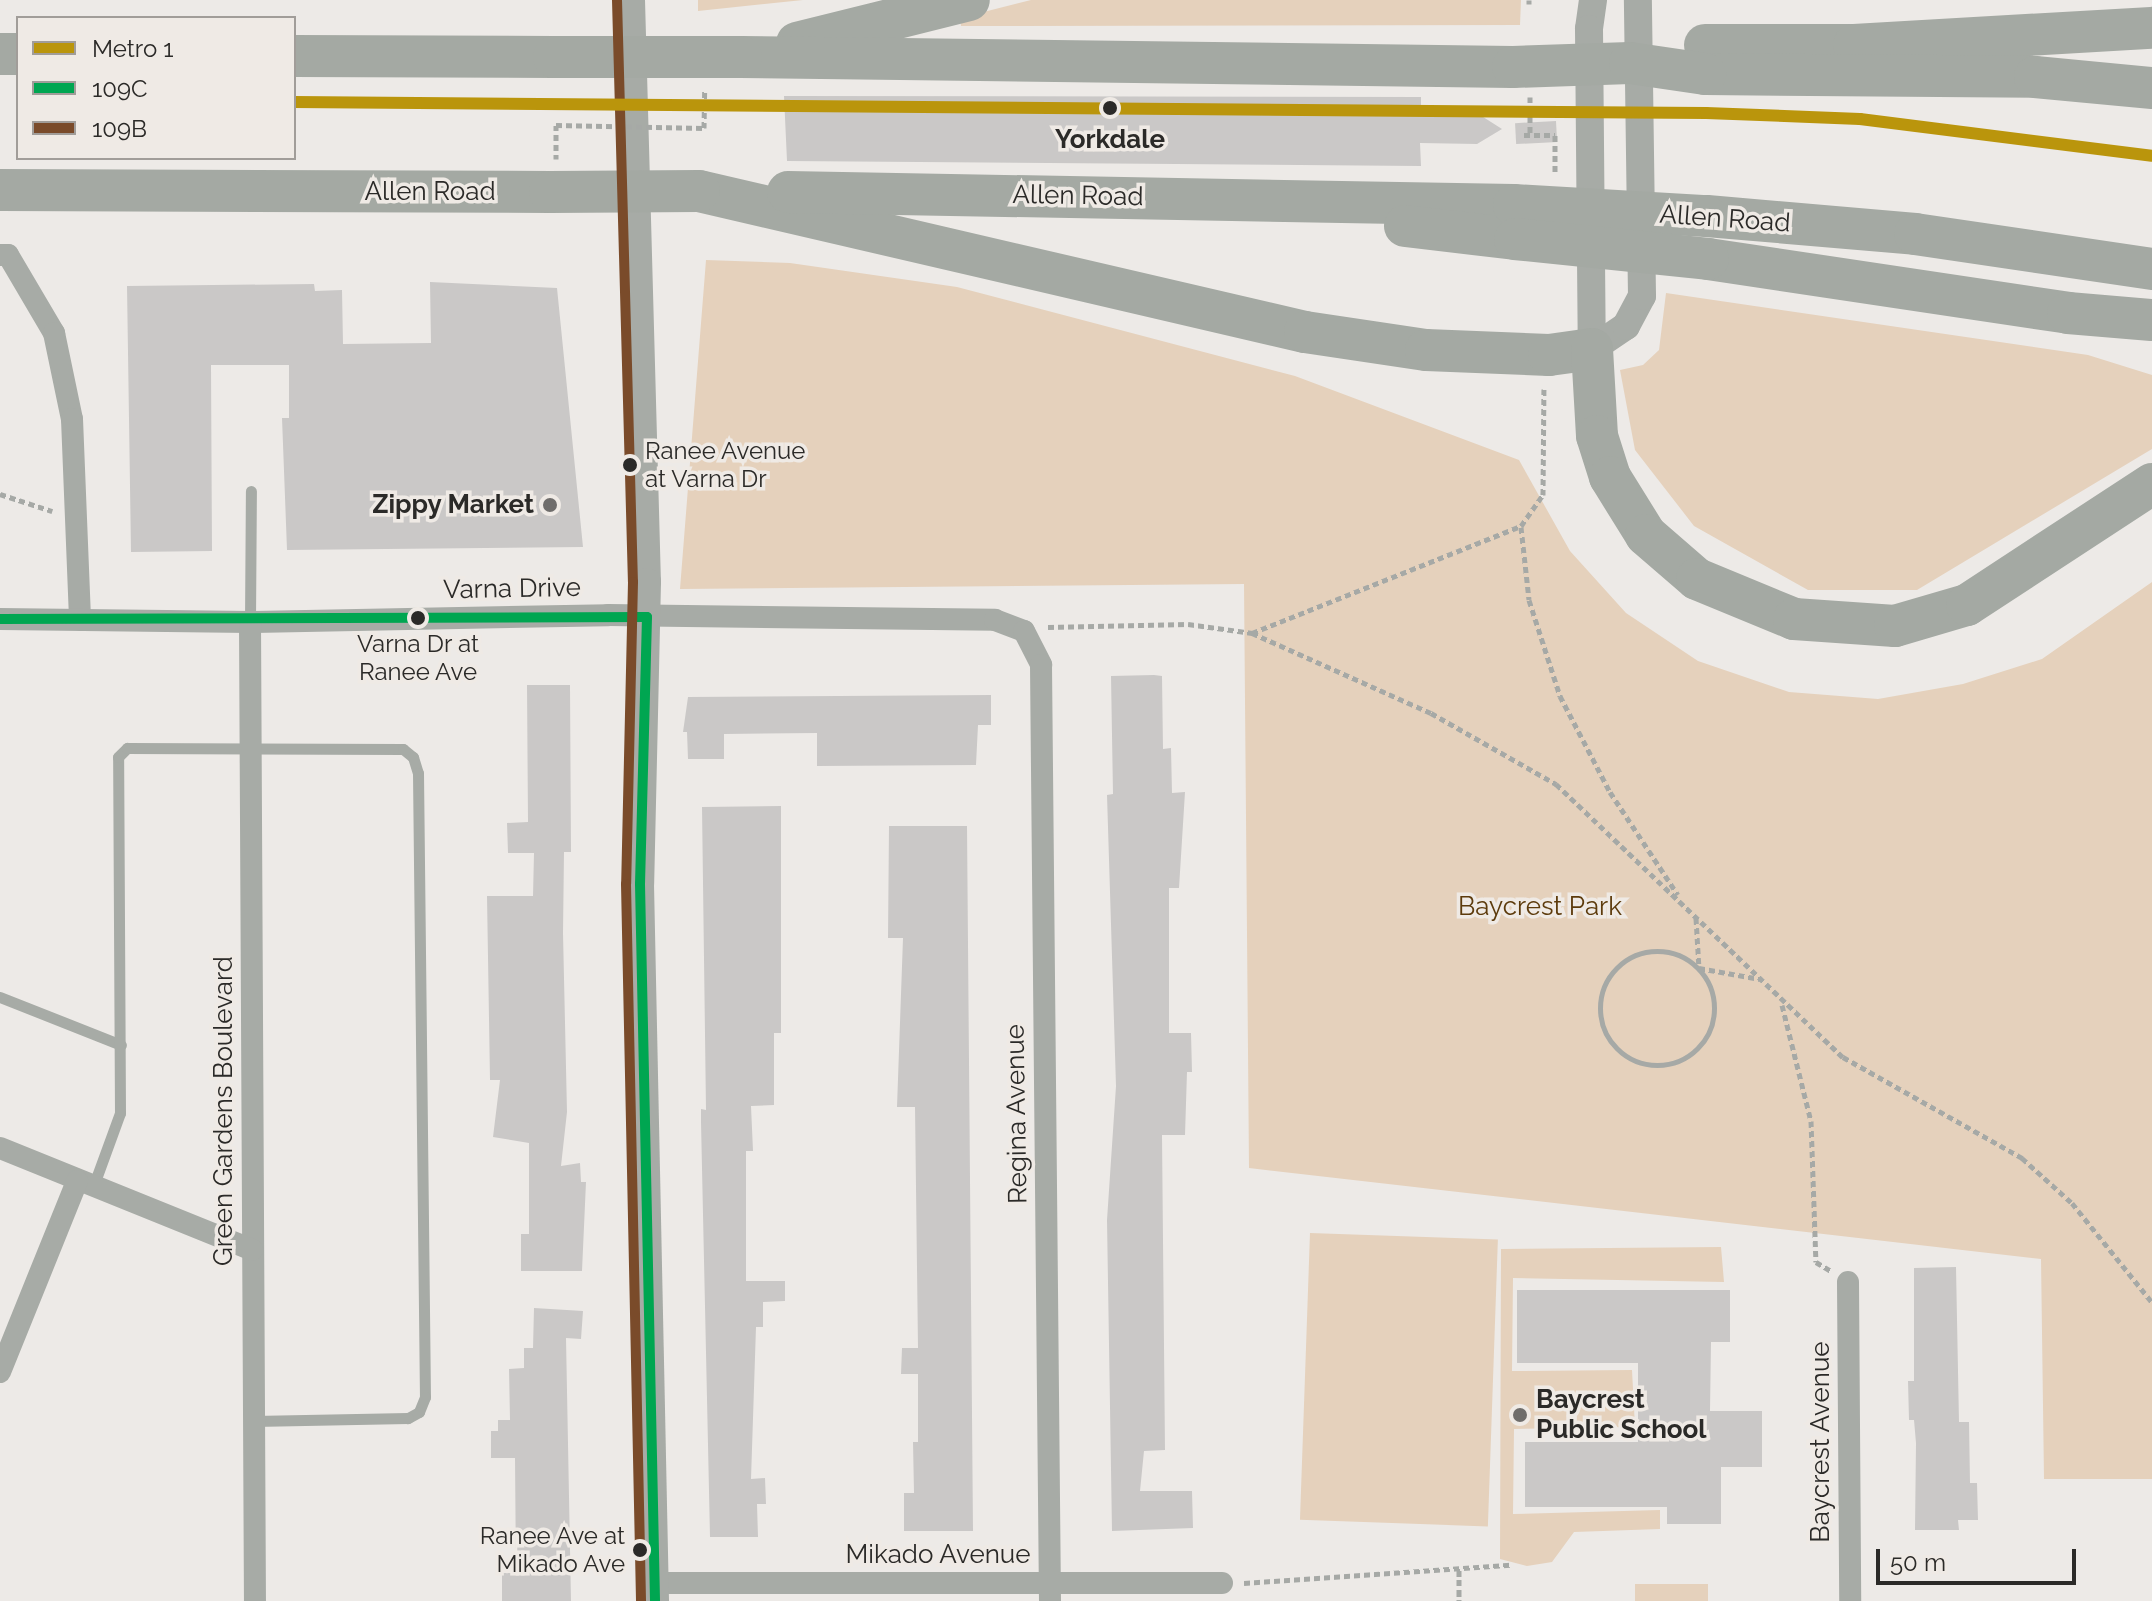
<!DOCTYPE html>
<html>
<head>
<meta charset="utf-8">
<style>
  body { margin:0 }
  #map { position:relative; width:2152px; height:1601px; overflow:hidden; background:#edeae7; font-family:Raleway,sans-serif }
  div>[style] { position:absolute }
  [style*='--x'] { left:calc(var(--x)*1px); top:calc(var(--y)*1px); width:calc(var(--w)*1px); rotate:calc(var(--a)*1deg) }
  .green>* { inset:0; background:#e5d1bc; transform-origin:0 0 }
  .building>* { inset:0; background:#cac8c7; transform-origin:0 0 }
  .path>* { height:5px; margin-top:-2.5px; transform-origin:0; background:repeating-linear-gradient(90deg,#a6a9a6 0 6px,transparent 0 10px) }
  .path>.ring { margin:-2.5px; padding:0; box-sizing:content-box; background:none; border:5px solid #a6a9a6; border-radius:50% }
  .service>* { height:11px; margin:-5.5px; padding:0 5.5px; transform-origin:5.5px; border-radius:5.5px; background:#a7aba6 }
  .minor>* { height:22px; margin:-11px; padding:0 11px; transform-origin:11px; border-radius:11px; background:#a7aba6 }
  .tertiary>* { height:28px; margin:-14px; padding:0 14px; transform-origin:14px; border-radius:14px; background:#a7aba6 }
  .motorway>* { height:42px; margin:-21px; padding:0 21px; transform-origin:21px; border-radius:21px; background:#a4a9a3 }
  .path-bridge>* { height:5px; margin-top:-2.5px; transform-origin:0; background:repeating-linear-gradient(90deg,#a6a9a6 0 6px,transparent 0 10px) }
  .motorway-bridge>* { height:42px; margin:-21px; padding:0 21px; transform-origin:21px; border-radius:21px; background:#a4a9a3 }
  .bus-1>* { height:10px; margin:-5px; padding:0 5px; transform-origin:5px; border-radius:5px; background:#00a651 }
  .bus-2>* { height:10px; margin:-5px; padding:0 5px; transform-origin:5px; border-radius:5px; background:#7a4b2a }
  .metro-1>* { height:12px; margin:-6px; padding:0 6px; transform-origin:6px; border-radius:6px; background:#ba950c }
  .dots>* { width:22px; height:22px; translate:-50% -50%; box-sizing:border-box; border:4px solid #efeae5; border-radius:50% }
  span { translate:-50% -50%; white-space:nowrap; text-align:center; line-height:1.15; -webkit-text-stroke:7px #efeae5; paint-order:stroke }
  .bus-label { font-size:24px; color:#2b2a28 }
  .left { translate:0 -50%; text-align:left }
  .right { translate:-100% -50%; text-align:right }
  .stop-label { font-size:26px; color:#2b2a28; font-weight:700 }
  .street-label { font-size:26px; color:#2b2a28 }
  .poi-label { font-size:26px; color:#2b2a28; font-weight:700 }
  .park-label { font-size:26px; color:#5d3b0c }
  .legend { position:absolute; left:16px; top:16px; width:280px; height:144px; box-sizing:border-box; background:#efeae5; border:2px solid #a19d99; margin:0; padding:10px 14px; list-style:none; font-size:24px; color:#2b2a28 }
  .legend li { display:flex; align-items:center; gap:16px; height:40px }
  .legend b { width:40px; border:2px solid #a19d99 }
  .scale { position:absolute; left:1876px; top:1549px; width:200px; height:36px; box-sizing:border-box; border:4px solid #2b2a28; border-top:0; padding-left:10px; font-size:24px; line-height:28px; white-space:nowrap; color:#2b2a28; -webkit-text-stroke:6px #efeae5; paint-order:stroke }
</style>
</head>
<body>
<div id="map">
  <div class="green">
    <i style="clip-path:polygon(698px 0,803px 0,698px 11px)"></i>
    <i style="clip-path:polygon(1031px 0,1521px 0,1520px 25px,961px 26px,960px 18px)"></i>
    <i style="clip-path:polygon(706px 260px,790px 263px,957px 287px,1295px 376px,1519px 460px,1570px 551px,1626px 613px,1698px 661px,1789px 692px,1878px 699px,1963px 684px,2042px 659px,2152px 582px,2152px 1479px,2044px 1479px,2041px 1259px,1249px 1168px,1244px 584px,680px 589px)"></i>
    <i style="clip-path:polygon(1666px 293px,2088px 355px,2152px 375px,2152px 449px,1917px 590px,1808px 590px,1694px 526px,1635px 450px,1620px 370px,1643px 365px,1659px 350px)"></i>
    <i style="left:1310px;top:1233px;width:188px;height:287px;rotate:2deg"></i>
    <i style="clip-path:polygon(1721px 1247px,1724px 1282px,1513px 1278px,1512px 1371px,1632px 1370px,1635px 1427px,1514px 1429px,1513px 1514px,1660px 1510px,1660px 1529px,1574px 1532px,1552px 1562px,1527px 1566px,1500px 1559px,1501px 1249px)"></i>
    <i style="left:1635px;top:1584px;width:73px;height:17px"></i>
  </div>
  <div class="building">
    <i style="clip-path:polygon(784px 96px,1421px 97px,1421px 114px,1480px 115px,1502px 129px,1477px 144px,1420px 143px,1421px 166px,787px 161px)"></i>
    <i style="left:1556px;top:121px;width:21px;height:41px;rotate:87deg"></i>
    <i style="clip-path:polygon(430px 282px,557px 288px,583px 547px,287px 550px,282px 418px,289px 418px,289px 365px,211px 365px,212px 551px,131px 552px,127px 286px,314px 284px,315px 291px,342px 290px,343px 344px,431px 343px)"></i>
    <i style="clip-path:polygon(1154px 675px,1162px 676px,1163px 749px,1171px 748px,1172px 793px,1185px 792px,1179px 888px,1169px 888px,1169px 1033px,1191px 1033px,1192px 1072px,1187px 1072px,1185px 1135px,1162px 1135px,1165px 1450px,1144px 1451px,1140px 1491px,1192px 1491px,1193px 1528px,1112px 1531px,1107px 1220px,1116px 1086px,1107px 795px,1113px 794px,1111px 676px)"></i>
    <i style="clip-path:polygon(527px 685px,570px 685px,571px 852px,564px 852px,563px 933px,567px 1112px,561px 1166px,580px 1163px,581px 1182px,586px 1182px,582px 1271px,521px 1271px,521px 1234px,529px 1234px,529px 1143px,493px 1137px,500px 1080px,490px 1080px,487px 896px,533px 896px,534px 853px,508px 853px,507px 823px,528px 822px)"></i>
    <i style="clip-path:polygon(991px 695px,991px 725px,978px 725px,976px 765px,817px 766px,817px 733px,724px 734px,724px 759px,688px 759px,687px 732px,683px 732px,688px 697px)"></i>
    <i style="clip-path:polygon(781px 806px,781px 1033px,774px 1033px,774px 1105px,751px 1106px,753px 1151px,746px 1151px,746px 1281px,785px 1281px,785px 1301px,763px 1302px,763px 1327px,756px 1327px,751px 1479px,765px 1478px,766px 1504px,757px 1504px,758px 1537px,710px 1537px,701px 1122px,701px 1109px,706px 1110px,702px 807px)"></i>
    <i style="clip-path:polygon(889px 826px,967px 826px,973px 1531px,904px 1531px,904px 1493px,914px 1493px,913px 1442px,918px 1442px,918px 1374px,901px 1374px,902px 1348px,918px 1348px,915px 1107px,897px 1107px,903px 938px,888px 938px)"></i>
    <i style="clip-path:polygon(1956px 1267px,1959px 1422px,1969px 1422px,1970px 1483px,1977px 1483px,1978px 1520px,1958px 1520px,1959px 1530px,1915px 1530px,1916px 1443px,1914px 1420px,1909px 1420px,1908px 1381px,1914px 1381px,1914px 1268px)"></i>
    <i style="clip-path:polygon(1517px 1290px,1730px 1290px,1730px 1342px,1711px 1342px,1710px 1411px,1762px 1411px,1762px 1467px,1721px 1467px,1721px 1524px,1667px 1524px,1667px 1507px,1525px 1507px,1525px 1442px,1638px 1442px,1638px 1363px,1517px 1363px)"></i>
    <i style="clip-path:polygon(534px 1308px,583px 1311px,581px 1339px,566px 1338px,571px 1601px,502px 1601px,502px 1573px,516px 1573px,515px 1458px,491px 1458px,491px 1431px,498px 1431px,498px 1420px,510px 1420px,509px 1369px,524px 1368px,524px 1348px,533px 1348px)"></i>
  </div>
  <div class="path">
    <i style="--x:1529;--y:4;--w:4;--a:-90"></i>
    <i style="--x:1530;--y:97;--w:39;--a:90"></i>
    <i style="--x:556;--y:125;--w:34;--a:90"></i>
    <i style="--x:704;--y:128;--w:39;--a:-89"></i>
    <i style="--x:1524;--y:135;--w:31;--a:0"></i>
    <i style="--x:1555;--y:135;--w:39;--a:90"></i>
    <i style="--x:0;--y:494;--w:55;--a:18.1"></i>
    <i style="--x:1521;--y:527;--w:73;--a:83.7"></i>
    <i style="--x:1529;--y:600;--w:101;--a:72.1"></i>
    <i style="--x:1560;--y:696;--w:108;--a:62.5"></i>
    <i style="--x:1610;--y:792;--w:123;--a:56.6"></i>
    <i style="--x:1048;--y:627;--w:140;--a:-1.2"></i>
    <i style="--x:1188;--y:624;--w:65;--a:8"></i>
    <i style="--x:1252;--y:633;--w:289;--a:-21.7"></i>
    <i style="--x:1521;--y:526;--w:38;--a:-55"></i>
    <i style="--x:1543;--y:495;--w:106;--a:-89.5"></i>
    <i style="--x:1252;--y:633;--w:196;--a:24.1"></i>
    <i style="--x:1431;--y:713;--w:144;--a:29.6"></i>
    <i style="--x:1556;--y:784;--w:396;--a:43.6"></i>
    <i style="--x:1843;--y:1057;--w:206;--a:29.4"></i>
    <i style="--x:2022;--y:1158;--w:67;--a:42"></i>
    <i style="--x:2072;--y:1203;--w:127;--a:51.1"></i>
    <i style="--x:1696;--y:918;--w:50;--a:86.6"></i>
    <i style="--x:1699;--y:968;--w:62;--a:10.2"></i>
    <i class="ring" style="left:1600px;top:951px;width:109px;height:109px"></i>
    <i style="--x:1782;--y:1005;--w:120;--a:76"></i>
    <i style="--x:1811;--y:1121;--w:141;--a:88"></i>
    <i style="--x:1816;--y:1262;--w:17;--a:31"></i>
    <i style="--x:1459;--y:1570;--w:31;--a:90"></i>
    <i style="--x:1244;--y:1583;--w:267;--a:-3.9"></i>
  </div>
  <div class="service">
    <i style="--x:250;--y:622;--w:131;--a:-89.6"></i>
    <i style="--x:0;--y:997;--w:130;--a:21.6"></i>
    <i style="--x:93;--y:1187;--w:79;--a:-70"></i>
    <i style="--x:120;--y:1113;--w:356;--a:-90.3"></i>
    <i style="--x:118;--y:757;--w:13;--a:-45"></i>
    <i style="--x:127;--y:748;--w:276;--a:0.2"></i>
    <i style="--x:403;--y:749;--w:13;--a:39"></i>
    <i style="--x:413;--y:757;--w:17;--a:73"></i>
    <i style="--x:418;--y:773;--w:624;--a:89.36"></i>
    <i style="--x:425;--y:1397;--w:16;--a:112"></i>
    <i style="--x:419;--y:1412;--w:13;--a:151"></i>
    <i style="--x:408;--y:1418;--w:155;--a:178.9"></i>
  </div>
  <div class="minor">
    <i style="--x:0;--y:255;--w:8;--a:0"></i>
    <i style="--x:8;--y:255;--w:91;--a:59.5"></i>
    <i style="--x:54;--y:333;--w:88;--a:78.2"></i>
    <i style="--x:72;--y:419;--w:201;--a:87.7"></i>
    <i style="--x:0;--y:619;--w:250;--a:0.7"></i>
    <i style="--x:250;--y:622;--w:358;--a:-1.1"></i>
    <i style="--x:608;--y:615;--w:387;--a:0.7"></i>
    <i style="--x:995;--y:620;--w:31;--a:21"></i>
    <i style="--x:1024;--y:631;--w:38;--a:63"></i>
    <i style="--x:1041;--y:665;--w:936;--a:89.45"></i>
    <i style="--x:250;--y:622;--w:979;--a:89.71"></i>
    <i style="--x:0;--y:1148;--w:272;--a:22"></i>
    <i style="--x:1848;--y:1282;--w:319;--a:89.6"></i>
    <i style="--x:0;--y:1372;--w:206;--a:-68"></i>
    <i style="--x:654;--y:1583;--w:568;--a:0"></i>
  </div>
  <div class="tertiary">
    <i style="--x:631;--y:0;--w:582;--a:88.43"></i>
    <i style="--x:647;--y:582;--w:302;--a:91.3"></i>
    <i style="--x:640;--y:884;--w:717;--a:88.8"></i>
    <i style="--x:1593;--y:0;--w:29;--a:98"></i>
    <i style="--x:1589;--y:29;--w:320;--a:89.5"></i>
    <i style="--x:1592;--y:349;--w:41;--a:-34.1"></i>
    <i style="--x:1626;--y:326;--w:34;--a:-62"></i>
    <i style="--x:1642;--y:296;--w:296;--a:-90.8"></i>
  </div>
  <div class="motorway">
    <i style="--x:797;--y:43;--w:177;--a:-14"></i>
    <i style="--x:1705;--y:45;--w:149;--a:0"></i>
    <i style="--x:1854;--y:45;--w:298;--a:-3.3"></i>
    <i style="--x:0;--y:54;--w:18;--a:0"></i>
    <i style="--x:294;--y:56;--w:260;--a:0.2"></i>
    <i style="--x:741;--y:57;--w:772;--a:0.74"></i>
    <i style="--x:1705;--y:74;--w:330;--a:0.5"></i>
    <i style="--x:2035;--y:77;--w:118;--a:5.4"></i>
    <i style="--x:0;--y:190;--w:550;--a:0.21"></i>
    <i style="--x:699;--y:191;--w:622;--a:13.1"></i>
    <i style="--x:1305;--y:332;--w:122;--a:8.5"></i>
    <i style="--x:1426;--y:350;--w:123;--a:2.3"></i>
    <i style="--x:1549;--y:355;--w:43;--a:-7.9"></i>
    <i style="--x:1592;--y:349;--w:87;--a:86.7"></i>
    <i style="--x:1597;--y:436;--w:43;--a:72.4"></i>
    <i style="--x:1610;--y:477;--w:68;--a:58.2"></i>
    <i style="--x:1646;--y:535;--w:67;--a:40.8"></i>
    <i style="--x:1697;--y:579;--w:105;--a:22.4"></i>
    <i style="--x:1794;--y:619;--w:101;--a:4"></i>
    <i style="--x:1895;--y:626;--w:75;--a:-16.3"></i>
    <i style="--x:1967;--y:605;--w:221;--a:-33.2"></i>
    <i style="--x:788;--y:192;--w:726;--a:1.03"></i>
    <i style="--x:1707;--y:216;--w:209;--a:4.9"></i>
    <i style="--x:1915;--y:234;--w:240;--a:8.4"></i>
    <i style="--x:1405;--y:226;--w:111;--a:6.7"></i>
    <i style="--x:1708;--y:259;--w:364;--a:8.5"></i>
    <i style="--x:2068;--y:313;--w:84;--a:4.8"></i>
  </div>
  <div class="path-bridge">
    <i style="--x:556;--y:125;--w:148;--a:1.2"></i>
  </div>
  <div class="motorway-bridge">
    <i style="--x:554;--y:57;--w:187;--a:0"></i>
    <i style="--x:1513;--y:67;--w:117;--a:-2"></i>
    <i style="--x:1630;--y:63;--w:76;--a:8.3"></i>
    <i style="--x:550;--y:192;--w:149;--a:-0.4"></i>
    <i style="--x:1514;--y:205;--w:193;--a:3.3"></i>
    <i style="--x:1515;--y:239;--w:194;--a:5.9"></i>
  </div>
  <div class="bus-1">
    <i style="--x:647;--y:617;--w:267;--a:91.5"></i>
    <i style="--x:640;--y:884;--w:717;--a:88.8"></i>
    <i style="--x:0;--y:619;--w:647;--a:-0.18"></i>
  </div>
  <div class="bus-2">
    <i style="--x:617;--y:0;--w:582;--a:88.43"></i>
    <i style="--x:633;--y:582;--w:302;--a:91.3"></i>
    <i style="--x:626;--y:884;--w:717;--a:88.8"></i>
  </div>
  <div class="metro-1">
    <i style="--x:294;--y:102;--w:1412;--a:0.45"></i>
    <i style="--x:1706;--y:113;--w:154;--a:2.2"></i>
    <i style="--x:1860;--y:119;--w:294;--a:7.2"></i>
  </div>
  <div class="dots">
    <i style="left:1110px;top:108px;background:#2b2a28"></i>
    <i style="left:630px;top:465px;background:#2b2a28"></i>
    <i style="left:550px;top:505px;background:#6f6d6b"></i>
    <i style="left:418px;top:618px;background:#2b2a28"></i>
    <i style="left:1520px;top:1415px;background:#6f6d6b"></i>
    <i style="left:640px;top:1550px;background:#2b2a28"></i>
  </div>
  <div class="bus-label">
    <span class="left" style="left:645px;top:465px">Ranee Avenue<br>at Varna Dr</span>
    <span style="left:418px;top:658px">Varna Dr at<br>Ranee Ave</span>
    <span class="right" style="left:625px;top:1550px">Ranee Ave at<br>Mikado Ave</span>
  </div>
  <div class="stop-label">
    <span style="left:1110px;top:140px">Yorkdale</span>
  </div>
  <div class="street-label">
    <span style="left:430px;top:192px">Allen Road</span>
    <span style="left:1078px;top:196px;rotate:1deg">Allen Road</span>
    <span style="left:1725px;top:219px;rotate:4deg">Allen Road</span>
    <span style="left:512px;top:589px;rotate:-1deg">Varna Drive</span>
    <span style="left:224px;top:1111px;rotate:-90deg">Green Gardens Boulevard</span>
    <span style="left:1017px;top:1114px;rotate:-91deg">Regina Avenue</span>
    <span style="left:1821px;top:1442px;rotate:-90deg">Baycrest Avenue</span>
    <span style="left:938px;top:1555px">Mikado Avenue</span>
  </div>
  <div class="poi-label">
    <span class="right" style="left:534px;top:505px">Zippy Market</span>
    <span class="left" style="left:1536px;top:1415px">Baycrest<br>Public School</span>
  </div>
  <div class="park-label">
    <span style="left:1540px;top:907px">Baycrest Park</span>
  </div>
  <ul class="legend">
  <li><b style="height:10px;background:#ba950c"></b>Metro 1</li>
  <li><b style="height:10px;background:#00a651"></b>109C</li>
  <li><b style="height:10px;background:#7a4b2a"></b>109B</li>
  </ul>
  <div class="scale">50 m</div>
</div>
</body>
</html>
